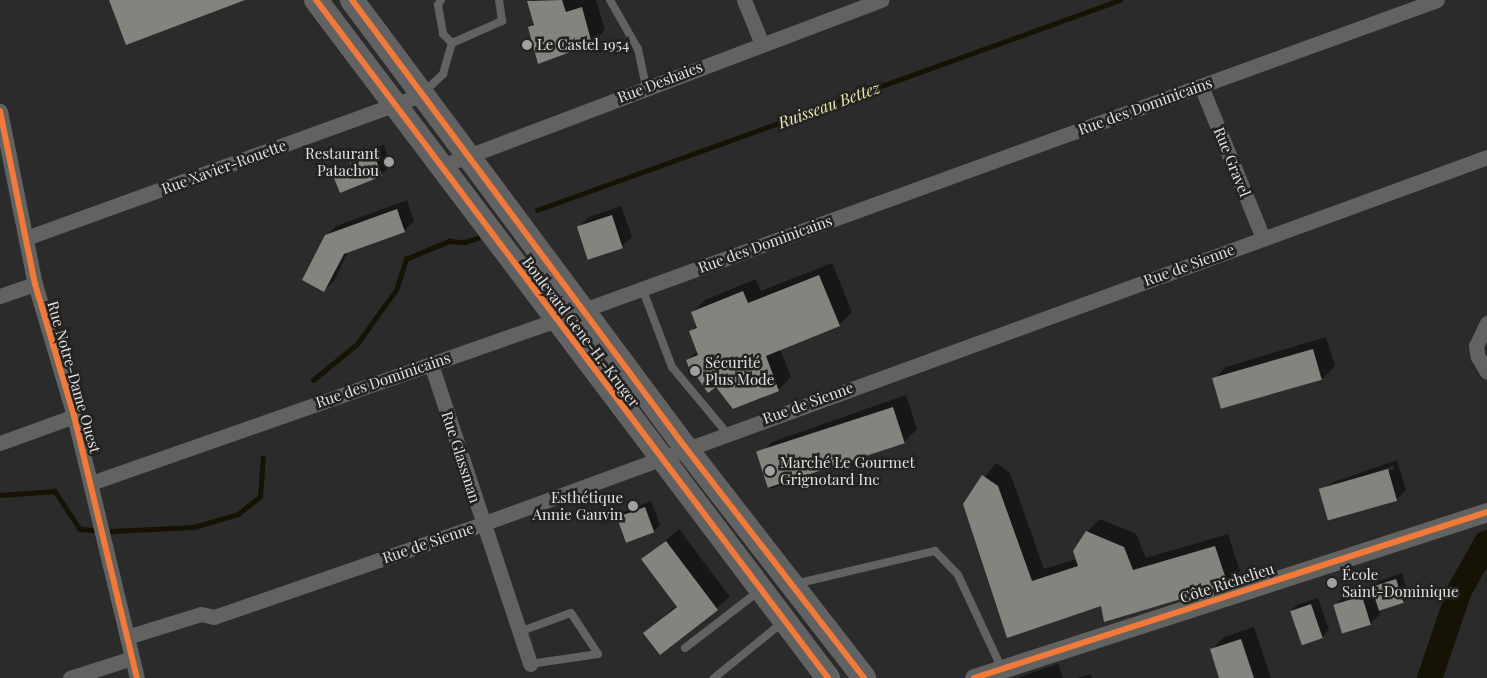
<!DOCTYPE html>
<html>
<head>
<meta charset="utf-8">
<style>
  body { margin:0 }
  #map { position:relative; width:1487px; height:678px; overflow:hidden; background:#2b2b2b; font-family:"Playfair Display",serif }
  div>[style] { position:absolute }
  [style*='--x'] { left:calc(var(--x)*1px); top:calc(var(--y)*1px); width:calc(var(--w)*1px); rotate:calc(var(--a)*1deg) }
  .shadow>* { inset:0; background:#0007 }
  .stream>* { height:4.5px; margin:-2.25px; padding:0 2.25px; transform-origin:2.25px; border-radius:2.25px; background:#161204 }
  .river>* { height:25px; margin:-12.5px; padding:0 12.5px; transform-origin:12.5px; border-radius:12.5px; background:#161204 }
  .building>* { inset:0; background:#84837d; transform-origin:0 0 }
  .service>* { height:8px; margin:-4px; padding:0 4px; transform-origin:4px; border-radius:4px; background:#626261 }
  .minor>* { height:15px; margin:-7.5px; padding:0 7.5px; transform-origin:7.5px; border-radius:7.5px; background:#626261 }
  .tertiary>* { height:19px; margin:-9.5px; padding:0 9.5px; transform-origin:9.5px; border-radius:9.5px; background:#626261 }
  .primary>* { height:24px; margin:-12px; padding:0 12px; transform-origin:12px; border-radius:12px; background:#626262 }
  .cycleway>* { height:6px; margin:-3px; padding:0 3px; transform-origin:3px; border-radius:3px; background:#f17a3a }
  .dots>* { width:14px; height:14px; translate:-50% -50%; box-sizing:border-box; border:2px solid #232220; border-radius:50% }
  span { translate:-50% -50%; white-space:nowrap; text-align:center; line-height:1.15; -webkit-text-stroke:5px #232220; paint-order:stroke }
  .poi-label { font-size:15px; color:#e1e1e0 }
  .left { translate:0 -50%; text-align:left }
  .right { translate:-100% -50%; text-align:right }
  .street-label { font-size:15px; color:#e1e1e0 }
  .water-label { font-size:16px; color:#eee6ae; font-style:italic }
</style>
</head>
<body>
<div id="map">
  <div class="shadow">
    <i style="clip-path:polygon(530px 0,596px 0,605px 30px,592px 43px,539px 62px,529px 27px,535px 22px)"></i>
    <i style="clip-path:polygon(384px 145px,391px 165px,381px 175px,336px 178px,353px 166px,352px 162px,361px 153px)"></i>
    <i style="clip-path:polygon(407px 200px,414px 221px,404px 231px,349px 250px,334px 281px,324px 290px,326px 236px,336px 226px)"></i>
    <i style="clip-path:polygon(621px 206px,632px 237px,622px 246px,579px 227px,589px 217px)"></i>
    <i style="clip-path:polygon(832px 263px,852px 312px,839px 325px,780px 349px,791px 377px,778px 390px,717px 385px,687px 361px,698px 350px,690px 332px,697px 325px,692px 313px,705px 300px,756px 279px,761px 291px)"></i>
    <i style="clip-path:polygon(1326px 337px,1335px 366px,1322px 379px,1214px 379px,1226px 367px)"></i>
    <i style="clip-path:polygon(906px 395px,917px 429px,905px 441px,770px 489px,759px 455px,772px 442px)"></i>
    <i style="clip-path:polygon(evenodd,1397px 460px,1406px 490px,1396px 500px,1321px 492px,1331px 483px,1397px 460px,1393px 466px,1394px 469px,1331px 490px,1331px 487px,1393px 466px)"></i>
    <i style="clip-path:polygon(996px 463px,1010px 473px,1044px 569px,1077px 559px,1087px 532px,1100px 519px,1136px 534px,1146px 558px,1228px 534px,1240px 571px,1228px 584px,1102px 604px,1008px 636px,964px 504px)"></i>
    <i style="clip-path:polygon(651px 501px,660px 525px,654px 531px,619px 518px,625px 511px)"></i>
    <i style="clip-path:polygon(679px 529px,730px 597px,660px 653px,645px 633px,677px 605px,643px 560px)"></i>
    <i style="clip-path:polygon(1402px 573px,1409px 596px,1403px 602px,1379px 610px,1380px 614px,1370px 624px,1334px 606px,1344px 596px,1372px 588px,1379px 581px)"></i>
    <i style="clip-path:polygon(1318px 598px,1329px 630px,1322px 637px,1291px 611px,1297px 605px)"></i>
    <i style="clip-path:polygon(1254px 627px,1271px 678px,1221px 678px,1211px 650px,1224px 637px)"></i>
    <i style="clip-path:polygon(1058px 664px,1063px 678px,1017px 678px)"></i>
    <i style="clip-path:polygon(1090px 674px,1092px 678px,1078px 678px)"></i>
  </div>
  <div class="stream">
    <i style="--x:537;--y:210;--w:620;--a:-19.81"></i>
    <i style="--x:313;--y:380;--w:57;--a:-39.3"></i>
    <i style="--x:357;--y:344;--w:67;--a:-54.2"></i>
    <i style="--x:396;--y:290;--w:33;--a:-72"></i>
    <i style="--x:406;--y:259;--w:47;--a:-22.7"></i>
    <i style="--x:449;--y:241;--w:16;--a:4"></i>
    <i style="--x:465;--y:242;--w:13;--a:-18"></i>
    <i style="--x:0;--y:495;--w:55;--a:-4.2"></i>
    <i style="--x:55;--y:491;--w:45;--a:56.7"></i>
    <i style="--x:80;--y:529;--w:32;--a:4"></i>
    <i style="--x:112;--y:531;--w:82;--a:-2.8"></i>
    <i style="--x:194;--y:527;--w:46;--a:-16.5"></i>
    <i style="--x:238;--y:514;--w:28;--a:-38"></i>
    <i style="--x:260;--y:497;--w:39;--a:-86"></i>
  </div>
  <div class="river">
    <i style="--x:1429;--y:678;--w:93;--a:-71.2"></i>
    <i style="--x:1459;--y:590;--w:55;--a:-60.6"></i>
  </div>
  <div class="building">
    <i style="clip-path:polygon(109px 0,245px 0,126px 45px)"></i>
    <i style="clip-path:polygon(562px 0,566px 12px,582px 7px,592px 44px,538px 64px,528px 27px,534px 25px,527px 1px)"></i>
    <i style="clip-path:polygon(374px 154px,382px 176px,340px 193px,334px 178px,353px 171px,350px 162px)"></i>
    <i style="clip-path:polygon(397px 209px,405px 232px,344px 254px,324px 292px,302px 280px,325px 235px)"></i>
    <i style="left:612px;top:215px;width:35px;height:37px;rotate:72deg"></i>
    <i style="clip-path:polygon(819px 275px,840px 326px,766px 356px,779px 391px,733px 409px,716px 387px,708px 393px,697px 377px,693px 378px,686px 360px,698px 355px,689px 331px,697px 328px,691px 312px,743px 291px,748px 303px)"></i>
    <i style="left:1313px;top:349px;width:32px;height:105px;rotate:74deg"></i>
    <i style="left:893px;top:407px;width:38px;height:144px;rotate:72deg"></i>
    <i style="left:1388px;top:469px;width:33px;height:72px;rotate:74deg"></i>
    <i style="clip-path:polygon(982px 475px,998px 486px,1032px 581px,1078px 566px,1073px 551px,1086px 531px,1124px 547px,1133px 570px,1215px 546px,1228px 585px,1104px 622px,1101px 606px,1007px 638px,963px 504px)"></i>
    <i style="left:645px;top:507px;width:27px;height:30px;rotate:70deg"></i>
    <i style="clip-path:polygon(666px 541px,718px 610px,660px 655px,643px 633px,677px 607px,641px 559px)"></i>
    <i style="left:1396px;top:579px;width:25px;height:26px;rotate:72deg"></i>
    <i style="left:1362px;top:596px;width:30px;height:30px;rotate:73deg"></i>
    <i style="left:1311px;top:604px;width:36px;height:22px;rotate:71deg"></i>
    <i style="clip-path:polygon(1241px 639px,1254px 678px,1219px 678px,1210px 649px)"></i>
  </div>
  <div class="service">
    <i style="--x:441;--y:0;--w:6;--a:121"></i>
    <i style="--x:438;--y:5;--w:29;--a:80"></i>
    <i style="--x:443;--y:34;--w:13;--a:45"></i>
    <i style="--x:610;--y:0;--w:56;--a:60.3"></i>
    <i style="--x:638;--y:49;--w:40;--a:78"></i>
    <i style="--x:425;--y:91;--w:25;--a:-43"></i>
    <i style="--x:443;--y:74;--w:32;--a:-74"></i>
    <i style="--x:452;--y:43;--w:55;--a:-23.7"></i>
    <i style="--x:502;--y:21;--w:21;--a:-98"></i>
    <i style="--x:642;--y:288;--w:85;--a:69.2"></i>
    <i style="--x:672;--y:367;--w:85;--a:50.3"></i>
    <i style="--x:795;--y:584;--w:144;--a:-13.3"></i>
    <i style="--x:935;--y:551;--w:33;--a:46"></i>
    <i style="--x:958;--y:575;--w:104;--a:64.9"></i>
    <i style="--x:519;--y:632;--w:55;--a:-20.1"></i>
    <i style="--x:571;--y:613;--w:49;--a:56.6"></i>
    <i style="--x:598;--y:654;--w:69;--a:171.6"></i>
    <i style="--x:685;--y:648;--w:93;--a:-37.6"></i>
    <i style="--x:714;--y:678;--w:89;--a:-39.1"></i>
  </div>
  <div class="minor">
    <i style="--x:744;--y:0;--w:48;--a:67.8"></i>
    <i style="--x:1201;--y:86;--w:164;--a:67.8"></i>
    <i style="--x:0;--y:111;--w:177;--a:78.6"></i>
    <i style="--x:35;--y:284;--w:138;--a:73.5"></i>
    <i style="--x:74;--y:416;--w:269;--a:76.5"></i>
    <i style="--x:439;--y:167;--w:473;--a:-20.7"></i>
    <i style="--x:26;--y:238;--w:420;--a:-19.9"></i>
    <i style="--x:0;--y:296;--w:37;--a:-19"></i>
    <i style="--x:1487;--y:323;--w:25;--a:116"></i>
    <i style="--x:1476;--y:346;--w:11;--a:80"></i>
    <i style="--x:1478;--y:357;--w:17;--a:59"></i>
    <i style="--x:431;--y:364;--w:316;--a:71.7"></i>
    <i style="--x:0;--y:443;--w:79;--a:-20"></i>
    <i style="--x:91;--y:483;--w:493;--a:-19.3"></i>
    <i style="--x:556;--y:320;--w:937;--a:-19.96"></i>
    <i style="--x:127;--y:637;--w:77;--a:-17.3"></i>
    <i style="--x:201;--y:614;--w:13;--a:13"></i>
    <i style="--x:214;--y:617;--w:284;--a:-19.1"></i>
    <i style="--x:482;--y:524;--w:1070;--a:-20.06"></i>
    <i style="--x:70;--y:678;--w:65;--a:-17.9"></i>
  </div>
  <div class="tertiary">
    <i style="--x:974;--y:678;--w:539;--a:-17.93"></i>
  </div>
  <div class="primary">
    <i style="--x:316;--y:0;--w:850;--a:52.94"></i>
    <i style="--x:352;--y:0;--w:557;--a:53.32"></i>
    <i style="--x:685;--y:447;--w:292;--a:52.2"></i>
  </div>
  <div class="cycleway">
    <i style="--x:316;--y:0;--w:850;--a:52.94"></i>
    <i style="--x:352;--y:0;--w:557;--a:53.32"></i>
    <i style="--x:685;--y:447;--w:292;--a:52.2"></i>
    <i style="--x:0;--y:111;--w:177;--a:78.6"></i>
    <i style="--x:35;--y:284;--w:138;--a:73.5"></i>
    <i style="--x:74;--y:416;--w:269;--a:76.5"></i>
    <i style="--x:974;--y:678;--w:539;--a:-17.93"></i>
  </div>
  <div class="dots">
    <i style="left:527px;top:45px;background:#a1a1a1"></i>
    <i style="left:389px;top:162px;background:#a1a1a1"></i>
    <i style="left:695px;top:371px;background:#a1a1a1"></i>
    <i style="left:770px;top:471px;background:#a1a1a1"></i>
    <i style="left:633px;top:506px;background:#a1a1a1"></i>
    <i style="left:1332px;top:583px;background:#a1a1a1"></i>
  </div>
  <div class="poi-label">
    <span class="left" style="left:537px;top:45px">Le Castel 1954</span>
    <span class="right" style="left:379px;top:162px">Restaurant<br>Patachou</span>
    <span class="left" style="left:705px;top:371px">Sécurité<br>Plus Mode</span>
    <span class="left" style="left:780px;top:471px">Marché Le Gourmet<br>Grignotard Inc</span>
    <span class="right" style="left:623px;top:506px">Esthétique<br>Annie Gauvin</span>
    <span class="left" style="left:1342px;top:583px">École<br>Saint-Dominique</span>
  </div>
  <div class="street-label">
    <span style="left:660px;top:82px;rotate:-21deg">Rue Deshaies</span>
    <span style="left:1145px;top:106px;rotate:-20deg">Rue des Dominicains</span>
    <span style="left:1232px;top:162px;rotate:68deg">Rue Gravel</span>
    <span style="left:224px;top:167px;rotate:-20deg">Rue Xavier-Rouette</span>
    <span style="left:765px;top:244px;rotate:-20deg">Rue des Dominicains</span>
    <span style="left:1189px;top:265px;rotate:-20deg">Rue de Sienne</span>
    <span style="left:581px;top:332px;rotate:53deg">Boulevard Gene-H.-Kruger</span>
    <span style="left:74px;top:377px;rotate:74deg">Rue Notre-Dame Ouest</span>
    <span style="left:383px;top:380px;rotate:-19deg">Rue des Dominicains</span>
    <span style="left:808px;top:403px;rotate:-20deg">Rue de Sienne</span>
    <span style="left:461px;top:457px;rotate:72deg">Rue Glassman</span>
    <span style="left:428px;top:543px;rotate:-19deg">Rue de Sienne</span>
    <span style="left:1227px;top:583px;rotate:-18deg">Côte Richelieu</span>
  </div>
  <div class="water-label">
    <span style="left:829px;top:105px;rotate:-20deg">Ruisseau Bettez</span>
  </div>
</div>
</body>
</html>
